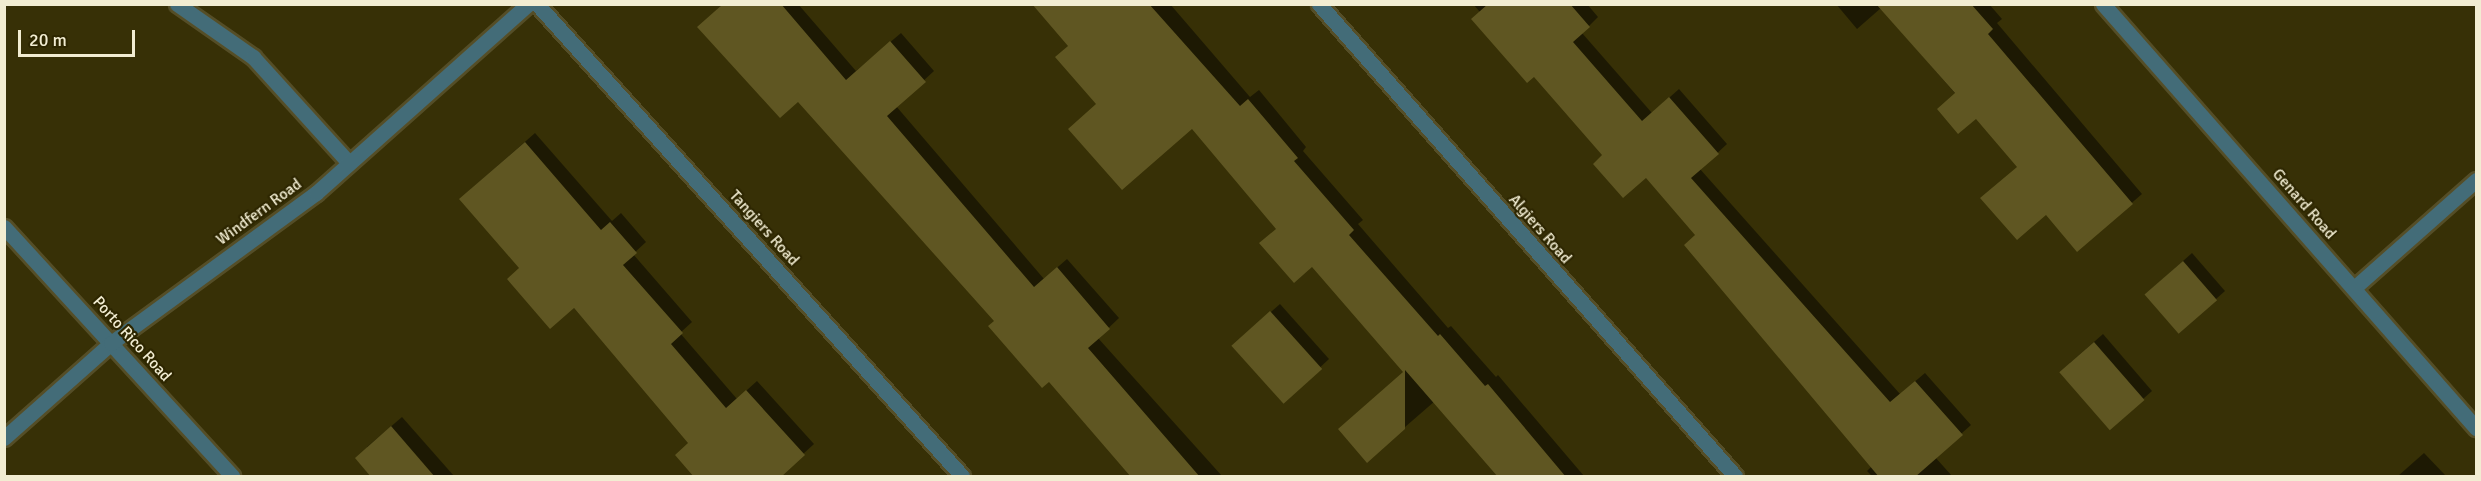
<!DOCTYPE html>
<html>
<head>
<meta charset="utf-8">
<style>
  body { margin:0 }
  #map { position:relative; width:2481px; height:481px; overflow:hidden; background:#373006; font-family:Signika,sans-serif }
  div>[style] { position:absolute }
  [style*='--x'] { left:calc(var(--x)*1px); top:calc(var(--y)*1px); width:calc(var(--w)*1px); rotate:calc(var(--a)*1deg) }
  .shadow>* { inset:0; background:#0007 }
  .building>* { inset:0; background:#5f5622; transform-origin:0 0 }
  .roads { filter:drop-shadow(2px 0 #554e27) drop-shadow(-2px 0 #554e27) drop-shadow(0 2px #554e27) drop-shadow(0 -2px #554e27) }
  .service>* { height:15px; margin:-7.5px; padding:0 7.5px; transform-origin:7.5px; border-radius:7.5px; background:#436c78 }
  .minor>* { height:15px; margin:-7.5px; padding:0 7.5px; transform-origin:7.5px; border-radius:7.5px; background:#436c78 }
  .tertiary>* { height:15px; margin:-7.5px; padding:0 7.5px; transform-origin:7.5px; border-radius:7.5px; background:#436c78 }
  span { translate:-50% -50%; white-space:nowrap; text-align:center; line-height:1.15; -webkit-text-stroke:4.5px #2d2600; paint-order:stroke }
  .street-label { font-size:16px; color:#f2edd2 }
  .frame { position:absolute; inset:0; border:6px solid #f2edd2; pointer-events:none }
  .scale { position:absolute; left:18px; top:30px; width:117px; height:27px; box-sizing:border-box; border:3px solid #f2edd2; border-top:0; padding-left:8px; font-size:18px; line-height:21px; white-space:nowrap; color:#f2edd2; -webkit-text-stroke:4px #2d2600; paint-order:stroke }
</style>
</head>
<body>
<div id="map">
  <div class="shadow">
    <i style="clip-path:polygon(718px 4px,798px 4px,856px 71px,901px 33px,934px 71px,896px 106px,1044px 279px,1067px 259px,1119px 318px,1098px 338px,1222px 476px,1134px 476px)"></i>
    <i style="clip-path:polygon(1034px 4px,1170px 4px,1250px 97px,1259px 90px,1306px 147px,1303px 151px,1363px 220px,1358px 224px,1448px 328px,1451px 326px,1496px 377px,1498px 375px,1584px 476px,1500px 476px,1435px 401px,1367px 460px,1405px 372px,1192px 127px,1098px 103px,1070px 46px)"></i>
    <i style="clip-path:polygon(1473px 4px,1587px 4px,1598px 17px,1582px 33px,1652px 113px,1679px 89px,1727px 144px,1700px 169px,1900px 394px,1925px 373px,1971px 425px,1935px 457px,1952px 476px,1872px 476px,1867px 471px,1872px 466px,1697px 234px,1646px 176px,1604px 155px)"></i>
    <i style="clip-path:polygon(1836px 4px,1989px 4px,2002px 19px,1997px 23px,2142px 194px,2077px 250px,2018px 166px,1881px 8px,1857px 29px)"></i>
    <i style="clip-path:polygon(535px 133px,612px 221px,621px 213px,646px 242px,633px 254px,692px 322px,680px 333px,737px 399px,757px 381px,814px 444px,779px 476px,690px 442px,471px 189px)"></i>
    <i style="clip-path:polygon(2192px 253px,2225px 291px,2216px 299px,2155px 286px)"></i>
    <i style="clip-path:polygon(1280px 304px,1329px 359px,1284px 401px,1242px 337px)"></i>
    <i style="clip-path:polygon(2103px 334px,2152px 391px,2143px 399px,2070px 363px)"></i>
    <i style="clip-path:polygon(402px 417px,454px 476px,373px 476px,367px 447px)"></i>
    <i style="clip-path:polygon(2424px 453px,2446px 476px,2398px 476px)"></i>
  </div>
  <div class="building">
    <i style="clip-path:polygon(723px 4px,781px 4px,846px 80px,890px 41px,926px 82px,887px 116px,1034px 287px,1057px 267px,1110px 329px,1088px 348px,1200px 477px,1131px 477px,1049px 382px,1042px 388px,988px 326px,994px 321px,798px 102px,780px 118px,697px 27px)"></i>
    <i style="clip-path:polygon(1032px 4px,1149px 4px,1240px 106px,1248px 99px,1298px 158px,1294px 161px,1354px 230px,1349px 235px,1438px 336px,1440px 334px,1485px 386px,1488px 384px,1566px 477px,1498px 477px,1405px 370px,1405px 429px,1367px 463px,1338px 429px,1403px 372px,1312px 267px,1294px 283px,1259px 243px,1276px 229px,1192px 129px,1122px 190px,1068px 129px,1096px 104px,1055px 57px,1068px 46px)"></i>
    <i style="clip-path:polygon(1488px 4px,1570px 4px,1590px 27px,1573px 42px,1642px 121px,1669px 97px,1719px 154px,1691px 178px,1890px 402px,1915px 381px,1963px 435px,1915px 477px,1879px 477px,1684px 245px,1695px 235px,1646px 178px,1623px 198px,1593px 164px,1602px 155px,1534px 77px,1527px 83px,1471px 19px)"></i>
    <i style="clip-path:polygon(1876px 4px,1971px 4px,1993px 29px,1988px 34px,2133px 204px,2077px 252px,2046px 215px,2017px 240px,1980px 198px,2017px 167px,1976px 119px,1958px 134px,1937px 109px,1955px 93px)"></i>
    <i style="clip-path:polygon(525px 142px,601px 230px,610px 222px,637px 253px,623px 265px,683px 333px,671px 344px,726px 408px,746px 390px,805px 455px,781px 477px,694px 477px,675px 455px,688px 443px,574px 308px,550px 329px,507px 279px,519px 268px,459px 199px)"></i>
    <i style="left:2183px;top:261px;width:52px;height:51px;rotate:49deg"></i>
    <i style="left:1270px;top:311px;width:78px;height:52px;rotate:48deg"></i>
    <i style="left:2094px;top:342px;width:77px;height:46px;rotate:49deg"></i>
    <i style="clip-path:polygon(391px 426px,435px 477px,371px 477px,355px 458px)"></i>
  </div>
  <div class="roads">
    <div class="service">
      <i style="--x:177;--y:4;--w:93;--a:34.9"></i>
      <i style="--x:253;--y:57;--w:143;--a:47.8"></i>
      <i style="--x:2354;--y:288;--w:163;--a:-41.5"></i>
    </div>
    <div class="minor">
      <i style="--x:537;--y:4;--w:635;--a:48"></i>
      <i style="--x:1319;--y:4;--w:629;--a:48.61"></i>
      <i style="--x:4;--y:227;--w:338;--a:47.5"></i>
    </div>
    <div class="tertiary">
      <i style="--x:2103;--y:4;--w:565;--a:48.66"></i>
      <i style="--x:4;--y:438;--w:143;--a:-41.6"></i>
      <i style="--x:111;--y:343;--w:254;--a:-36.2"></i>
      <i style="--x:316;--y:193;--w:284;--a:-41.7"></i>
    </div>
  </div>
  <div class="street-label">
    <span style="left:2304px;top:204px;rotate:49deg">Genard Road</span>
    <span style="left:259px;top:212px;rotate:-36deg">Windfern Road</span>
    <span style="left:764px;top:228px;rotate:48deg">Tangiers Road</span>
    <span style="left:1540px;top:229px;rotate:49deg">Algiers Road</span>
    <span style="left:132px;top:339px;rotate:48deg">Porto Rico Road</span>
  </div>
  <div class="frame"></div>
  <div class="scale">20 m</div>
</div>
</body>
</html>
